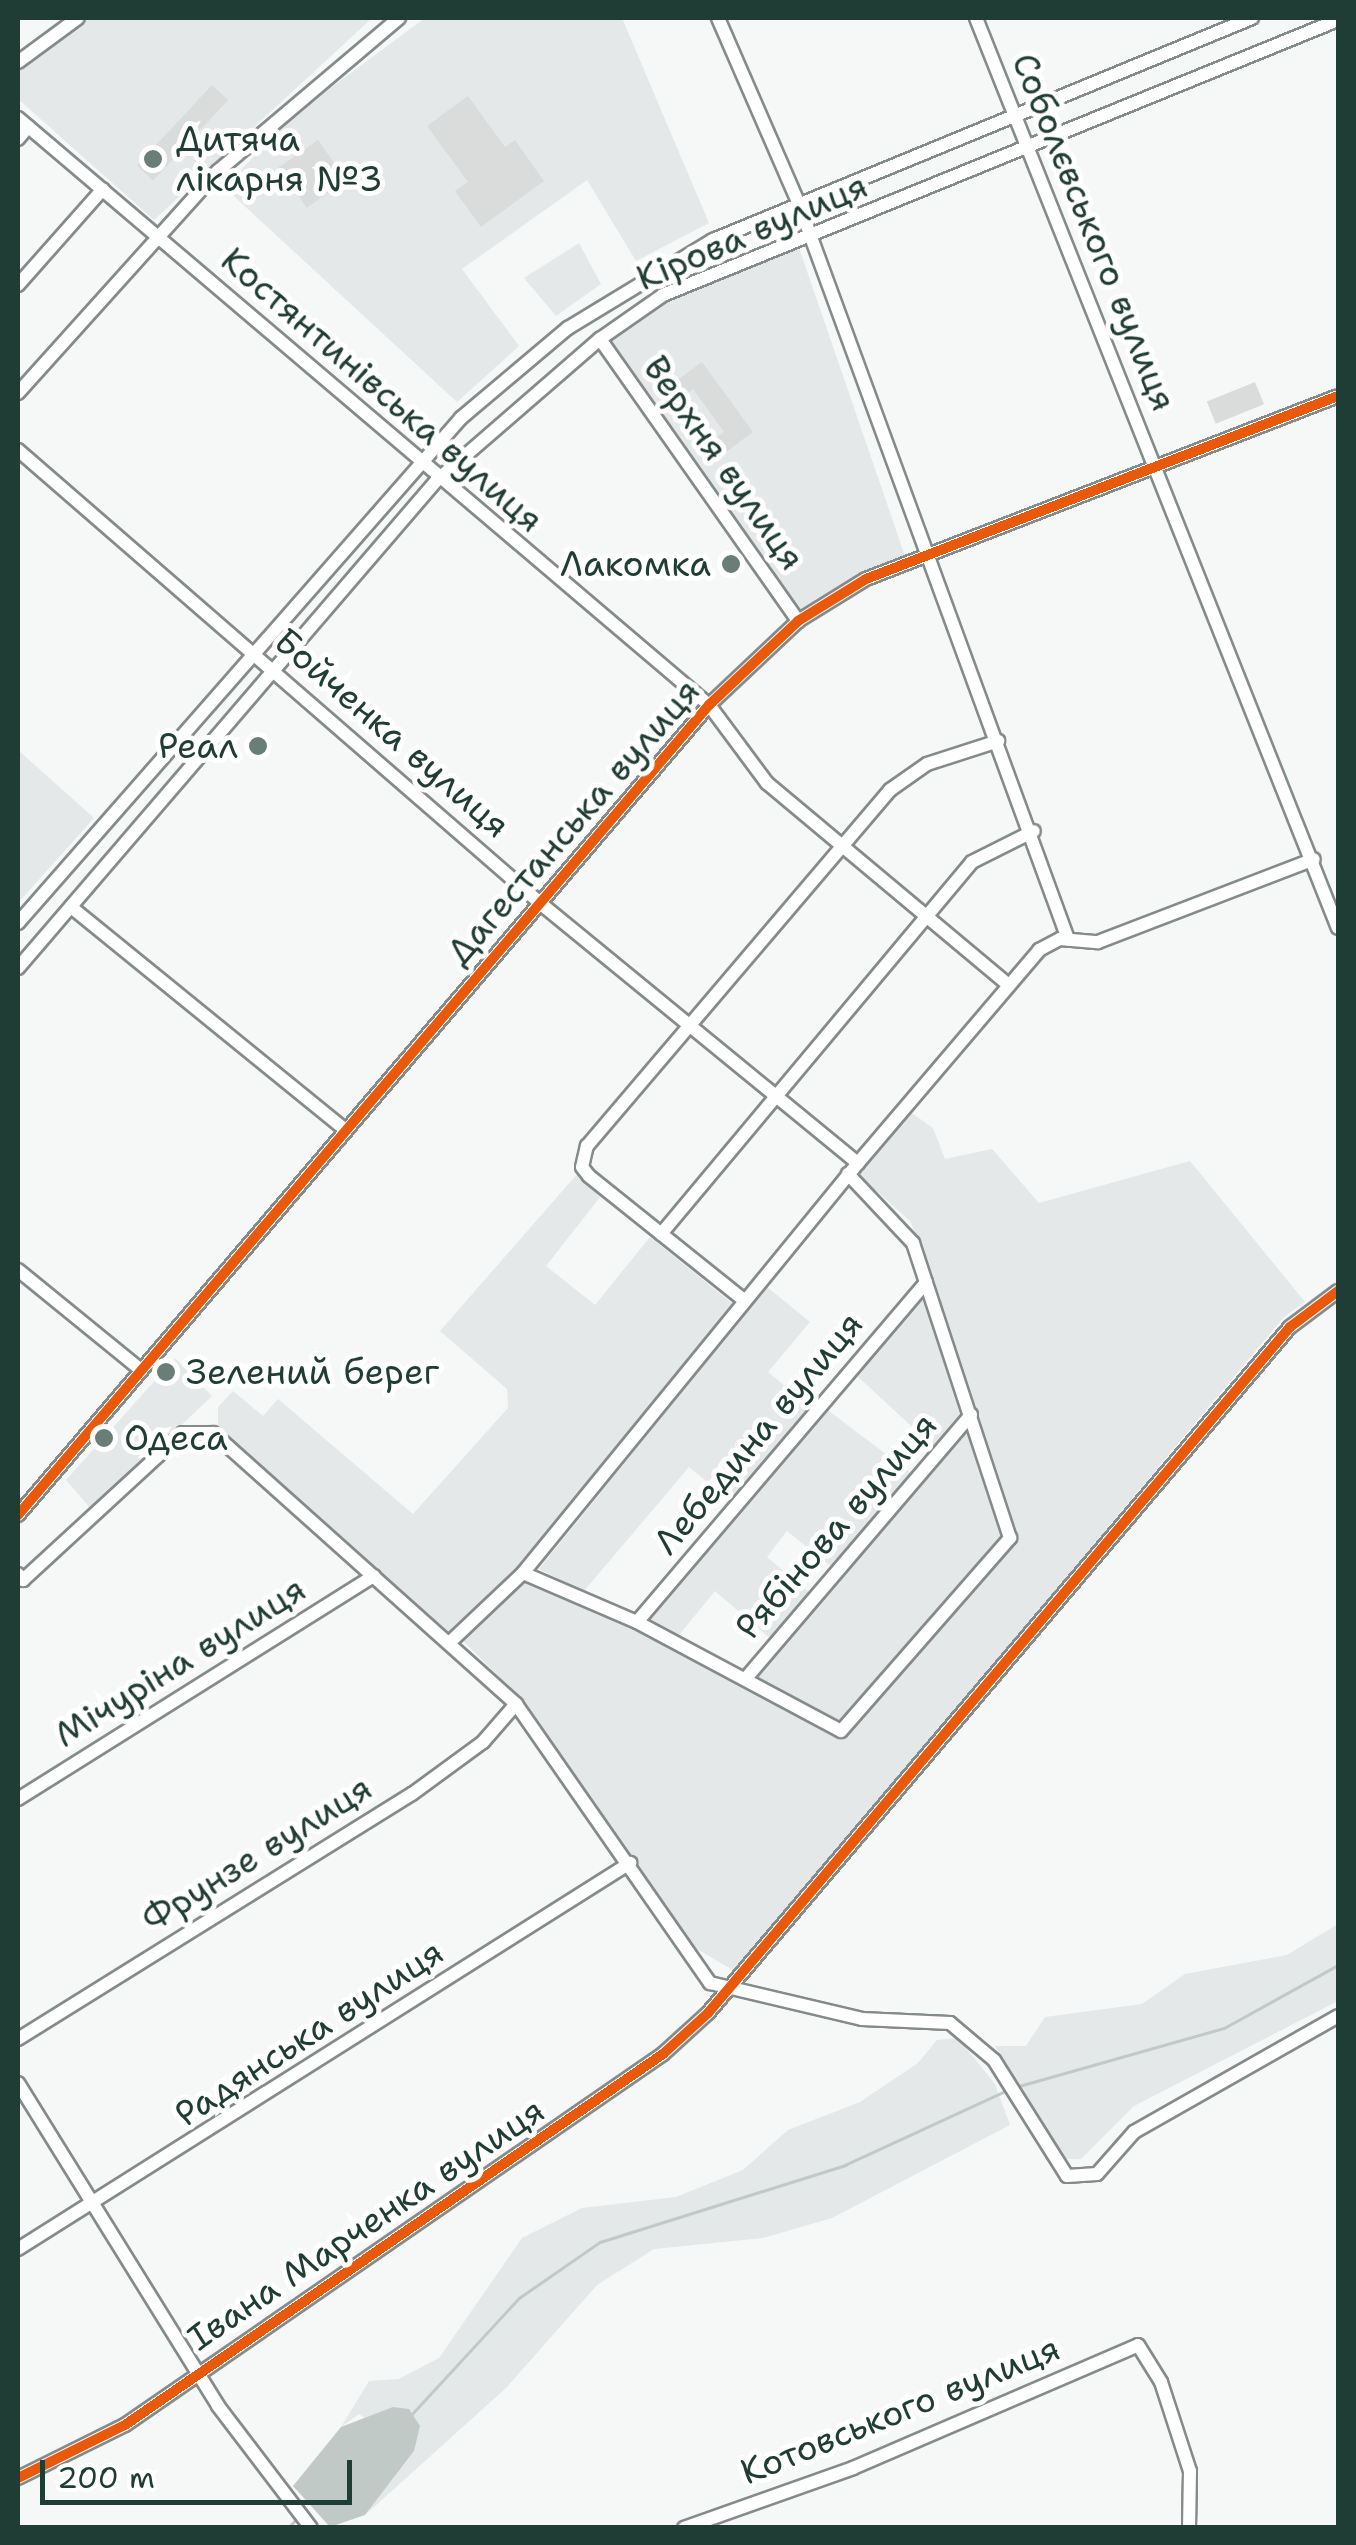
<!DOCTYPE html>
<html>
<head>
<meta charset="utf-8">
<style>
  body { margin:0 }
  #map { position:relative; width:1356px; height:2545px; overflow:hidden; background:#f6f7f7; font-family:"Shantell Sans",sans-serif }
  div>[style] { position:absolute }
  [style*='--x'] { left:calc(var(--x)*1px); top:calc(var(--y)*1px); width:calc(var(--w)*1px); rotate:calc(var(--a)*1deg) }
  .built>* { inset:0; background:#e5e8e8 }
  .green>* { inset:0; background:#e4e8e8 }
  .water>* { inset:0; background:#c1c9c6 }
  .stream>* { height:2.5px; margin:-1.25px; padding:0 1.25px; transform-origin:1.25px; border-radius:1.25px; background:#c1c9c6 }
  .building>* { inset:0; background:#dadcdc; transform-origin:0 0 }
  .roads { filter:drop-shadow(2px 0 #858b8a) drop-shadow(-2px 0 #858b8a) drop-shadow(0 2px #858b8a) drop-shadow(0 -2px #858b8a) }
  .minor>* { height:12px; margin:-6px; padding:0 6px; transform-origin:6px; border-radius:6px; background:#fefefe }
  .cycleway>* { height:10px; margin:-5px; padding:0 5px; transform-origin:5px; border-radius:5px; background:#e8590c }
  .dots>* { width:28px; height:28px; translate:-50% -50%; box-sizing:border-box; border:5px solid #fff; border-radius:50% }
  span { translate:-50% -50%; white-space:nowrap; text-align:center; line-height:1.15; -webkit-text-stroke:10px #fff; paint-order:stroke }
  .poi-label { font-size:35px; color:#1f3d34 }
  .left { translate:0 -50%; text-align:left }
  .right { translate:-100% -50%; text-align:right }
  .street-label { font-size:35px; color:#1f3d34 }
  .frame { position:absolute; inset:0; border:20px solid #1f3d34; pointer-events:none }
  .scale { position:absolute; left:40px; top:2460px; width:312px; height:45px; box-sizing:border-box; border:5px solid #1f3d34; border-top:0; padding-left:12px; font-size:30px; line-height:35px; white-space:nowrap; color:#1f3d34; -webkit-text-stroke:8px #fff; paint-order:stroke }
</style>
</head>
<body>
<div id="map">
  <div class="built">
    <i style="clip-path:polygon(87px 18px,370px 18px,371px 19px,154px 220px,18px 99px,18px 69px)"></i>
    <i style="clip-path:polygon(798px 245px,906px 559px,849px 580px,800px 615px,608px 341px,665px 301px)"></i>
    <i style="clip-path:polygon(18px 750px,94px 818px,18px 903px)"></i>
    <i style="clip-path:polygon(175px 1358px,212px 1396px,92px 1510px,66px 1480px)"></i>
  </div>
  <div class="green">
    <i style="clip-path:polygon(425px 18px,622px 18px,709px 223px,636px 261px,587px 180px,462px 269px,519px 346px,457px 402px,224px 187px,298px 112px)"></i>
    <i style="clip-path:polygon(579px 243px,601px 284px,556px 316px,524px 278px)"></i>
    <i style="clip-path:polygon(910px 1112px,933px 1128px,945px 1159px,992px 1149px,1039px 1203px,1190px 1161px,1305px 1302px,1284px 1317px,736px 1972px,692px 1946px,523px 1700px,463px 1641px,524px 1581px,634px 1627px,840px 1738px,1015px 1542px,911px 1222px,858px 1174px)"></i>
    <i style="clip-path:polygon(578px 1173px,600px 1197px,546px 1266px,595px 1305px,650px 1237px,734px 1305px,524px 1567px,452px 1635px,218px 1433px,218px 1407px,233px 1391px,263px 1416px,278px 1399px,413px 1514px,508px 1408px,507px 1389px,440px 1331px)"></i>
    <i style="clip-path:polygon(767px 1287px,810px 1322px,768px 1372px,810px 1407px,730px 1501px,689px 1467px,584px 1591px,539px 1569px)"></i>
    <i style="clip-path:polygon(925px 1290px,967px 1410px,935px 1448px,854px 1373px)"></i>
    <i style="clip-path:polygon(825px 1408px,912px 1474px,832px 1567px,787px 1531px,767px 1557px,810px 1593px,771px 1639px,715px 1591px,679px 1635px,645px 1619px)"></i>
    <i style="clip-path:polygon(970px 1421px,1005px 1536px,839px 1725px,753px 1676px)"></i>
    <i style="clip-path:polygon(1338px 1924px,1338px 2001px,1134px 2106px,1081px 2159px,1066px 2159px,995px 2046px,1026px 2046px,1045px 2017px,1142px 2004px,1185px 1974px,1287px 1955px)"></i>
    <i style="clip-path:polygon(958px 2038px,995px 2084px,1010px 2125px,832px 2218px,763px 2238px,654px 2249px,597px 2285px,506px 2388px,365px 2515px,414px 2451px,359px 2414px,341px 2427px,369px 2381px,399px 2379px,439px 2358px,522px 2238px,582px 2208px,676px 2197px,743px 2170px,788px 2130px,860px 2102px,918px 2063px,937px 2040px)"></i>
  </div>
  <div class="water">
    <i style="clip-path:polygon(393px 2407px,409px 2409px,420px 2426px,414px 2451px,365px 2515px,330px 2527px,293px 2486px,341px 2427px)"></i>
  </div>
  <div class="stream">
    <i style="--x:1019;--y:2086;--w:213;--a:-15.8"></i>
    <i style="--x:1224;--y:2028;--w:130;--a:-28.9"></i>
    <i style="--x:411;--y:2415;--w:159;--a:-47.3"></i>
    <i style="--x:519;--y:2298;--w:98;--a:-34.7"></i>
    <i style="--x:600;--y:2242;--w:257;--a:-17.4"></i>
    <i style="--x:845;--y:2165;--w:174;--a:-24.8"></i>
    <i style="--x:288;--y:2528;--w:13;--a:-48"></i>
  </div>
  <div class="building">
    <i style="left:212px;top:85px;width:22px;height:110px;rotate:43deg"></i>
    <i style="clip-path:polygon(468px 96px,505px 147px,515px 140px,544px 181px,481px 227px,455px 191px,468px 182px,427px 126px)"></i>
    <i style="left:318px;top:140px;width:49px;height:48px;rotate:55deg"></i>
    <i style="clip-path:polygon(702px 362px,753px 432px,714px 461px,704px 447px,724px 432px,693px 389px,674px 404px,664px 390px)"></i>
    <i style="left:1255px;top:382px;width:24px;height:52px;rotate:68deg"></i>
  </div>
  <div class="roads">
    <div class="minor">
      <i style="--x:718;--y:18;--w:206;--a:66.5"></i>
      <i style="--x:800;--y:207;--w:780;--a:69.89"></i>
      <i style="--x:976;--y:18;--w:979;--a:68.31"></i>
      <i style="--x:18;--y:62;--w:74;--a:-36.3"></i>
      <i style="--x:18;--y:118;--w:907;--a:40.35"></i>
      <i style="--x:709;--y:705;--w:97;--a:53.4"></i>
      <i style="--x:767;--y:783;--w:313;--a:39.9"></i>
      <i style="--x:18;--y:139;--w:16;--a:-50"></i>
      <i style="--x:18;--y:285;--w:128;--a:-48.5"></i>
      <i style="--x:600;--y:339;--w:345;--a:54.9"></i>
      <i style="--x:18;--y:393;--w:299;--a:-48"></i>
      <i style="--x:218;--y:171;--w:237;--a:-40.2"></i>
      <i style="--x:18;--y:450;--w:691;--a:40.95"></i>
      <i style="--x:540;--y:903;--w:411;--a:39.3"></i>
      <i style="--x:858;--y:1163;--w:529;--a:129.25"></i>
      <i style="--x:523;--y:1573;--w:99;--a:136.6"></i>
      <i style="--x:71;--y:907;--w:353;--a:39.1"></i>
      <i style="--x:18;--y:923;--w:672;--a:-48.74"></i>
      <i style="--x:461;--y:418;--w:140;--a:-40.1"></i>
      <i style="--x:568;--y:328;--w:170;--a:-31.3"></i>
      <i style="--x:713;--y:240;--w:583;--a:-22.39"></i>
      <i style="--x:18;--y:968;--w:643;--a:-49.35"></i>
      <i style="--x:437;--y:480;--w:216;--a:-40.9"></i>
      <i style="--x:600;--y:339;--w:77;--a:-34.9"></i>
      <i style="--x:663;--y:295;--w:729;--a:-22.17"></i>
      <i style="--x:858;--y:1163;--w:280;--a:-49.6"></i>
      <i style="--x:1039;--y:950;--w:24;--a:-28"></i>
      <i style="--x:1060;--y:939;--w:38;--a:5"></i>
      <i style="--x:1098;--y:942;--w:231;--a:-21"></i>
      <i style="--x:661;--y:1234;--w:485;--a:-50.1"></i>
      <i style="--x:972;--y:862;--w:69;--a:-26.6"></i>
      <i style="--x:18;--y:1270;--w:157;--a:39.1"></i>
      <i style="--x:745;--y:1301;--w:200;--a:-141.3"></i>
      <i style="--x:589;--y:1176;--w:11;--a:-128"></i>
      <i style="--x:582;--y:1167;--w:22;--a:-77"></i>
      <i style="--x:587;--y:1146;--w:467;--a:-49.6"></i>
      <i style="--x:890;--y:790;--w:45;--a:-35.1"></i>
      <i style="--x:927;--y:764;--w:75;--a:-17.9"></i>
      <i style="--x:18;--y:1515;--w:1065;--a:-49.53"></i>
      <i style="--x:709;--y:705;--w:122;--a:-43.3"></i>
      <i style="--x:798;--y:621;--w:80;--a:-31.7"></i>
      <i style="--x:866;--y:579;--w:506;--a:-21.19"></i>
      <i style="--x:523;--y:1573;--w:124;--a:23.3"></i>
      <i style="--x:637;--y:1622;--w:231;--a:28.1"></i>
      <i style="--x:841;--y:1731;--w:257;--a:-48.8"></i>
      <i style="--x:1010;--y:1538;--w:311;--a:-108.2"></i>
      <i style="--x:913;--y:1243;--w:95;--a:-133.3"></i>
      <i style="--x:18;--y:1574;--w:8;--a:50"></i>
      <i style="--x:23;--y:1580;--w:217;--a:-42.6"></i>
      <i style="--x:183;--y:1433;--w:30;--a:0"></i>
      <i style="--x:213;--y:1433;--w:407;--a:41.8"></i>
      <i style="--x:516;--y:1704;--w:340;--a:55.2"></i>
      <i style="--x:710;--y:1983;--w:156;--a:13.3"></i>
      <i style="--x:862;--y:2019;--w:88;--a:2.6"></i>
      <i style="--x:950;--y:2023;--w:57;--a:40.1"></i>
      <i style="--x:994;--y:2060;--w:137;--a:57.8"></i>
      <i style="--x:1067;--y:2176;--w:30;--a:-4"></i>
      <i style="--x:1097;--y:2174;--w:56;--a:-48.6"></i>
      <i style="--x:1134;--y:2132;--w:235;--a:-29.6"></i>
      <i style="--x:637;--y:1622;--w:446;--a:-49.6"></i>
      <i style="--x:747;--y:1677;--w:345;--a:-49.5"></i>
      <i style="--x:18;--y:1799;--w:420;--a:-32.1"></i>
      <i style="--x:18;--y:2039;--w:464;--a:-31.9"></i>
      <i style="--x:412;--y:1794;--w:88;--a:-36.2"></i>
      <i style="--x:483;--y:1742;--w:50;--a:-49"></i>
      <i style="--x:18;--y:2083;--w:380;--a:58.2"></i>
      <i style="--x:218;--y:2406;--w:153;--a:52.7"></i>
      <i style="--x:18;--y:2249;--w:724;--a:-32.24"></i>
      <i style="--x:18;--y:2478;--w:119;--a:-26.4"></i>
      <i style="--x:125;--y:2425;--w:654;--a:-34.59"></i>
      <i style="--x:663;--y:2054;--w:61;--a:-42.3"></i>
      <i style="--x:708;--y:2013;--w:900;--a:-49.69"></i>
      <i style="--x:1290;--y:1327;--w:60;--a:-36.9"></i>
      <i style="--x:684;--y:2528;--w:179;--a:-19.5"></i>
      <i style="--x:853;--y:2468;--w:310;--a:-23.3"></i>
      <i style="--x:1138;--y:2345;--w:44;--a:58.1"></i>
      <i style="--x:1161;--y:2382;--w:94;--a:72"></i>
      <i style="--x:1190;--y:2471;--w:57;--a:91"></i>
    </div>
  </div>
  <div class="cycleway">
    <i style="--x:18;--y:1515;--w:1065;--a:-49.53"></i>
    <i style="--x:709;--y:705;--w:122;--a:-43.3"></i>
    <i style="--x:798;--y:621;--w:80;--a:-31.7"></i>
    <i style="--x:866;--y:579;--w:506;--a:-21.19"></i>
    <i style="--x:18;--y:2478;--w:119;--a:-26.4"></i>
    <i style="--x:125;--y:2425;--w:654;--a:-34.59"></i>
    <i style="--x:663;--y:2054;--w:61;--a:-42.3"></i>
    <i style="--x:708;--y:2013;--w:900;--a:-49.69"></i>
    <i style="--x:1290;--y:1327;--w:60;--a:-36.9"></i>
  </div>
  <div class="dots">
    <i style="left:153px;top:159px;background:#6a7e78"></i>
    <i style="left:731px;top:564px;background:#6a7e78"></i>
    <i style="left:258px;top:746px;background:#6a7e78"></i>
    <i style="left:166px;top:1372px;background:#6a7e78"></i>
    <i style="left:104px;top:1438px;background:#6a7e78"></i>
  </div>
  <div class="poi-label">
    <span class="left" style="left:176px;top:159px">Дитяча<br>лікарня №3</span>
    <span class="right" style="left:711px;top:564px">Лакомка</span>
    <span class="right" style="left:238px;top:746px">Реал</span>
    <span class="left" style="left:186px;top:1372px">Зелений берег</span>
    <span class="left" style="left:124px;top:1438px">Одеса</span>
  </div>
  <div class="street-label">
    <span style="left:752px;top:232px;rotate:-23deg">Кірова вулиця</span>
    <span style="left:1094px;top:232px;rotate:68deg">Соболєвського вулиця</span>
    <span style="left:382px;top:390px;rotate:41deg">Костянтинівська вулиця</span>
    <span style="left:724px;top:463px;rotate:55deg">Верхня вулиця</span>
    <span style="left:392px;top:733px;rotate:41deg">Бойченка вулиця</span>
    <span style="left:573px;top:822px;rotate:-49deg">Дагестанська вулиця</span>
    <span style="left:758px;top:1433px;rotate:-50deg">Лебедина вулиця</span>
    <span style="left:836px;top:1526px;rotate:-49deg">Рябінова вулиця</span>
    <span style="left:180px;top:1662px;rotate:-32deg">Мічуріна вулиця</span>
    <span style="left:257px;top:1854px;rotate:-32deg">Фрунзе вулиця</span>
    <span style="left:309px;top:2033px;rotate:-33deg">Радянська вулиця</span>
    <span style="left:366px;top:2224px;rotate:-34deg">Івана Марченка вулиця</span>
    <span style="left:900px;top:2410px;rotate:-22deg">Котовського вулиця</span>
  </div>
  <div class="frame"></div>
  <div class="scale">200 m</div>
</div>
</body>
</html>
